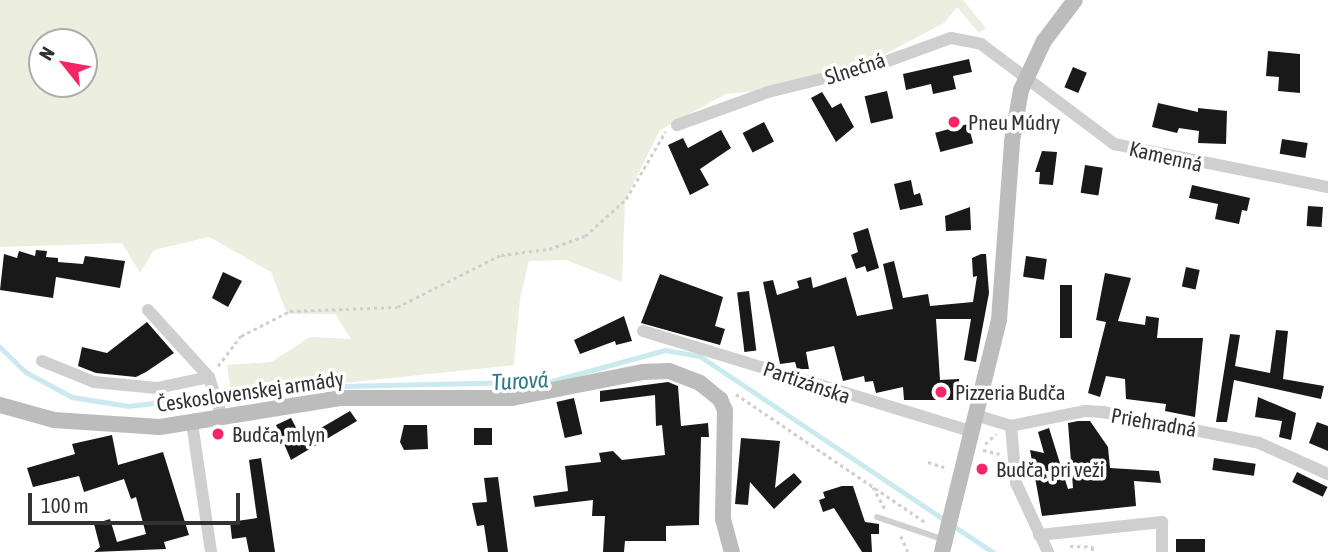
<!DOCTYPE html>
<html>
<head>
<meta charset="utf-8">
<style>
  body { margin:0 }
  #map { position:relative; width:1328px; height:552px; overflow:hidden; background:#fff; font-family:"Asap Condensed",sans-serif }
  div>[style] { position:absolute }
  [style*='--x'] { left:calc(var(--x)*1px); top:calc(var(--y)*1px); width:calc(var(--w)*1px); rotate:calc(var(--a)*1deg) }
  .green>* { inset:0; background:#ecefdf }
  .stream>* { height:4.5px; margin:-2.25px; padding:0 2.25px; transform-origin:2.25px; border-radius:2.25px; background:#caeaf0 }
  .building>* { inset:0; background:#191919; transform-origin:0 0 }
  .path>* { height:2.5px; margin-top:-1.25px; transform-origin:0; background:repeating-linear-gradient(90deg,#cfcfcf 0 3.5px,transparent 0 7px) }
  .lane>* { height:6px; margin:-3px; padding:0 3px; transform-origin:3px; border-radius:3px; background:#cfcfcf }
  .street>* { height:12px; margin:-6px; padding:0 6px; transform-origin:6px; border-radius:6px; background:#cfcfcf }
  .secondary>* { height:16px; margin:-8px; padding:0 8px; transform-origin:8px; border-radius:8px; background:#bcbcbc }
  .dots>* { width:19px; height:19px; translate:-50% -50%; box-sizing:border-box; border:4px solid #fff; border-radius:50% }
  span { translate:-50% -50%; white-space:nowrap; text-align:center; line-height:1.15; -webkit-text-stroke:7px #fff; paint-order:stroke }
  .street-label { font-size:21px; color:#323232 }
  .poi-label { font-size:21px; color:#323232 }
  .left { translate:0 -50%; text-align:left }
  .water-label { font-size:23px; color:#307a88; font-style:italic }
  .north { position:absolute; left:28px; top:28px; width:70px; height:70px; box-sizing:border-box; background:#fff; border:2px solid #adadad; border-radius:50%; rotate:301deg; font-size:19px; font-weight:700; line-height:28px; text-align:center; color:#323232 }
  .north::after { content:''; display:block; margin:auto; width:24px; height:32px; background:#f62666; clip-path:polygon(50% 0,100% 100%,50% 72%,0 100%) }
  .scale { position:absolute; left:28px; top:493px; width:212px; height:32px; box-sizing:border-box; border:4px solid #323232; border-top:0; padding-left:9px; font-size:21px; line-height:24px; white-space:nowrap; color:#323232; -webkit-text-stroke:5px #fff; paint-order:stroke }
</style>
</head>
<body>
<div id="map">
  <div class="green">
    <i style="clip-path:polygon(evenodd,0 0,963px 0,986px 28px,979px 33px,957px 7px,944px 23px,830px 83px,726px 94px,660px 130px,625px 200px,622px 282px,566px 260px,529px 261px,520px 299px,514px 365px,231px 395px,227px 365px,271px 362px,310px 337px,351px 339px,335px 314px,287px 314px,271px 272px,209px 237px,154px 250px,140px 273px,122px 243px,0 247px,0 0,42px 42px,84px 42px,84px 84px,42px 84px,42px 42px)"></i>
  </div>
  <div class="stream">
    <i style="--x:0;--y:347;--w:36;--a:44"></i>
    <i style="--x:26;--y:372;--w:52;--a:28.5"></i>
    <i style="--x:72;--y:397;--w:57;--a:9.1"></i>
    <i style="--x:128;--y:406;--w:169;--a:-6.5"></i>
    <i style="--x:296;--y:387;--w:256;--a:-1.3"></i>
    <i style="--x:552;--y:381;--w:117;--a:-15.3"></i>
    <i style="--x:665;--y:350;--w:36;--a:10"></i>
    <i style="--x:700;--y:356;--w:353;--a:33.8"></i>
  </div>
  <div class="building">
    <i style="clip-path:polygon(1268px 51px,1300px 54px,1300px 93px,1278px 91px,1279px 77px,1266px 76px)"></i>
    <i style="clip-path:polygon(969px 59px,972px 72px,953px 76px,956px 89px,933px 94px,931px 84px,906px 90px,903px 74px)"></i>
    <i style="left:1073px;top:67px;width:15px;height:22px;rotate:23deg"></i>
    <i style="left:887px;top:91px;width:28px;height:23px;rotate:77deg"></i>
    <i style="clip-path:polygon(822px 92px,832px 108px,841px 103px,854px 127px,836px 142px,811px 98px)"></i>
    <i style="clip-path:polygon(1158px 103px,1198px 112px,1198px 108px,1227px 111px,1226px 144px,1198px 143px,1199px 131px,1179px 128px,1177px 133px,1152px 127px)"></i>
    <i style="left:764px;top:122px;width:22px;height:24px;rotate:63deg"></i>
    <i style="left:968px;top:124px;width:20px;height:34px;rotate:75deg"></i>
    <i style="clip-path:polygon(721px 130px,731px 148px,700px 169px,709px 185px,690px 195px,668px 145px,683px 138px,688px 148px)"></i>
    <i style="left:1282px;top:139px;width:26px;height:15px;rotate:9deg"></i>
    <i style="clip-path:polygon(1042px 151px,1057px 152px,1053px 185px,1039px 184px,1040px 172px,1035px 172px)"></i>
    <i style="left:1085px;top:165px;width:18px;height:28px;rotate:9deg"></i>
    <i style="clip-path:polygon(911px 180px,914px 195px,920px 193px,923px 205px,900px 210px,894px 184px)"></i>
    <i style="clip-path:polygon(1192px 185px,1250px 198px,1247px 211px,1242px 210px,1239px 224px,1215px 219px,1218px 204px,1189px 198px)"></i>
    <i style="left:1308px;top:206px;width:15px;height:20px;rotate:4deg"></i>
    <i style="clip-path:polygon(970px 207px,971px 230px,946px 231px,945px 216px)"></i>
    <i style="clip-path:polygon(868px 228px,879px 268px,867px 272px,865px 266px,856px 269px,851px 255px,858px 252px,853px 233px)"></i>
    <i style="clip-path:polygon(36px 250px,47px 251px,46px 257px,58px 258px,58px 262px,83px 264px,85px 256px,125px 261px,120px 288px,56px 277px,53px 298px,0 290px,4px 254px,17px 258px,19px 251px,35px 256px)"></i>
    <i style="clip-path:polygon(981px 254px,986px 254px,989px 293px,976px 362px,964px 360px,971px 319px,936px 319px,940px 380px,959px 379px,960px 400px,904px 400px,903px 387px,876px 393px,873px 381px,865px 382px,864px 376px,843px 381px,834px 346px,806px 352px,809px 369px,797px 369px,795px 362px,780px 364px,763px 282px,773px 280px,777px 295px,799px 288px,797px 281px,811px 277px,813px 288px,846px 277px,857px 316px,893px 309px,883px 264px,894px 261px,903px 298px,928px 294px,930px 306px,973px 302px,977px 276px,973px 277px,972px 258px)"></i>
    <i style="left:1026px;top:256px;width:21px;height:21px;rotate:8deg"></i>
    <i style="left:1186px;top:267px;width:14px;height:20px;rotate:12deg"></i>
    <i style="clip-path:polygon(223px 272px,242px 281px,228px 307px,212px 298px)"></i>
    <i style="clip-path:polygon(1105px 273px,1131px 278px,1118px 321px,1145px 325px,1146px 316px,1159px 318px,1157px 338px,1203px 338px,1195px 417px,1165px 411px,1166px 404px,1126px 399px,1125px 379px,1106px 376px,1100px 397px,1088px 393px,1106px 322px,1096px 320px)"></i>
    <i style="clip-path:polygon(660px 274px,723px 297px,715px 326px,725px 329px,720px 345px,641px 323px)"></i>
    <i style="left:1060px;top:285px;width:12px;height:53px"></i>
    <i style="left:749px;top:291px;width:60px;height:12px;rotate:83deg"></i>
    <i style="clip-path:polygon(624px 316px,632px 341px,616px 345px,615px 341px,580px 354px,574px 340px)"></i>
    <i style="clip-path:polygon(147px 322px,174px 353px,146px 372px,136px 377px,96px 373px,78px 366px,82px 347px,107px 353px)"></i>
    <i style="clip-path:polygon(1276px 330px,1288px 331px,1283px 379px,1324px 386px,1321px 399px,1234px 380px,1227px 422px,1216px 422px,1230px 334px,1240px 335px,1235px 366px,1270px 373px)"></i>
    <i style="clip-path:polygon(668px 382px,678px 386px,681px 426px,708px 423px,709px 437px,701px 437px,699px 525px,666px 526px,666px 541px,625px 541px,624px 552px,603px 552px,605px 516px,592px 516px,593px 500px,535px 507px,533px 496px,568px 491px,565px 466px,601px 462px,599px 453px,613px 451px,622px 460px,665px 455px,662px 425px,656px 426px,655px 395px,600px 402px,600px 391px)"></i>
    <i style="clip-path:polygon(1258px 397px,1296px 413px,1291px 440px,1279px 437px,1282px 421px,1255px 417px)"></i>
    <i style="left:574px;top:398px;width:37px;height:18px;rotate:77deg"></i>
    <i style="clip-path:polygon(350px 411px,357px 421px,291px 460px,276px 425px,291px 418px,302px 439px)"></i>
    <i style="clip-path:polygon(1078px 421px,1090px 421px,1108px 447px,1110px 468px,1159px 471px,1161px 483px,1134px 481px,1136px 506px,1042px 516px,1030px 450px,1044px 453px,1038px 432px,1049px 428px,1068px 489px,1073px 488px,1068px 423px)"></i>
    <i style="clip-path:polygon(1317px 422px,1328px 426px,1328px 451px,1309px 443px)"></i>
    <i style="clip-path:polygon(404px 425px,427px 425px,428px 449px,404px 450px,400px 442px)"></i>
    <i style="left:474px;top:428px;width:18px;height:17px"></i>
    <i style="clip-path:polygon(112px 435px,118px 465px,163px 452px,189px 535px,164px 542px,166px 549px,94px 552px,100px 547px,94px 524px,110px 519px,117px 542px,146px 534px,136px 497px,131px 499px,124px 479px,84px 492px,79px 476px,33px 487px,27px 468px,75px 454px,72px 444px)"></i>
    <i style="clip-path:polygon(741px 438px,780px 441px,775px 488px,794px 473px,802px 482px,774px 509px,750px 482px,748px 505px,735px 504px)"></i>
    <i style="clip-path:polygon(261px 458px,270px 518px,275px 552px,249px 552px,246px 537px,232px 539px,230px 522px,257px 518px,249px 460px)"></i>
    <i style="left:1214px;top:458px;width:42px;height:12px;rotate:8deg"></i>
    <i style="left:1297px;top:472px;width:34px;height:11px;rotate:26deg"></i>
    <i style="clip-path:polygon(498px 477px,508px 552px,488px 552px,484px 525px,477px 526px,472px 503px,487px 502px,484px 478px)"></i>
    <i style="clip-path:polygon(842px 486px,853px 486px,865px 522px,879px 524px,879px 534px,871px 534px,872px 552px,862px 552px,834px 508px,823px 512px,819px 500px,825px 498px,823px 492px)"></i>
    <i style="left:1205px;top:539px;width:13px;height:29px;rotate:90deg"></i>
  </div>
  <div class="path">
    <i style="--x:218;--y:366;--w:38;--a:-53"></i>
    <i style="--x:241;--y:336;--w:55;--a:-27"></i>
    <i style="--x:290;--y:311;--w:107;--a:-2.1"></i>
    <i style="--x:397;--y:307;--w:116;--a:-26.6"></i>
    <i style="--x:501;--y:255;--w:48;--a:-7.1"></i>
    <i style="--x:549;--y:249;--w:38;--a:-20"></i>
    <i style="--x:585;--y:236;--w:55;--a:-42.1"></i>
    <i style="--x:626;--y:199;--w:78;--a:-59.8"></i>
    <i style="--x:736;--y:394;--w:228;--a:34.1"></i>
    <i style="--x:985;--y:444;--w:15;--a:-42"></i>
    <i style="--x:983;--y:450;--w:17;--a:13"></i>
    <i style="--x:928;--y:462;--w:17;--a:17"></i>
    <i style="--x:873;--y:487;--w:25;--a:61"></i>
    <i style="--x:901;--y:536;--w:17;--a:66"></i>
    <i style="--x:1070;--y:546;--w:23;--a:2"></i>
    <i style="--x:1093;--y:547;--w:5;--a:101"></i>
  </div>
  <div class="lane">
    <i style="--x:877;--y:517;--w:72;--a:18.7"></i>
  </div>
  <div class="street">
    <i style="--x:677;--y:125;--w:97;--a:-19.9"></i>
    <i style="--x:768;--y:92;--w:109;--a:-13.8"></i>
    <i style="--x:874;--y:66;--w:82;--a:-20"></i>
    <i style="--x:951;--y:38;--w:31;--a:11"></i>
    <i style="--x:981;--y:44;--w:166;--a:36.9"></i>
    <i style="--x:1114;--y:144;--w:218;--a:11.4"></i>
    <i style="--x:148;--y:310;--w:91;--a:47.7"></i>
    <i style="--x:643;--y:331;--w:343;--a:17"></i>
    <i style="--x:42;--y:361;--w:56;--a:22"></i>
    <i style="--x:94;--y:382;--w:63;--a:5.4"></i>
    <i style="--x:157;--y:388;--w:53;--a:-11.9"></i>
    <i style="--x:209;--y:377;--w:42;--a:72"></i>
    <i style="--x:975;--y:415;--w:38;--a:17"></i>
    <i style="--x:1011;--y:426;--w:76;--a:-11.5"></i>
    <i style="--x:1085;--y:411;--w:18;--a:3"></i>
    <i style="--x:1103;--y:412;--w:159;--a:11.2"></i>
    <i style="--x:1259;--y:443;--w:76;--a:24.2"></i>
    <i style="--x:192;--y:423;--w:130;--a:81.6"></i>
    <i style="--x:1011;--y:426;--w:57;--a:85"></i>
    <i style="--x:1016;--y:483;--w:76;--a:65.1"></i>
    <i style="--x:1039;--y:535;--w:124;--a:-6"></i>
    <i style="--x:1162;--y:522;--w:30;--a:90"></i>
  </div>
  <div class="secondary">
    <i style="--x:0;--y:405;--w:56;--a:15.5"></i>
    <i style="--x:54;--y:420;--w:106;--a:3.8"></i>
    <i style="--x:160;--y:427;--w:184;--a:-9.1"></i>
    <i style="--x:342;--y:398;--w:170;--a:0"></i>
    <i style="--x:512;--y:398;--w:134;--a:-11.2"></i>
    <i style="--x:643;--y:372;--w:26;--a:-2"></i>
    <i style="--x:669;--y:371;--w:33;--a:21"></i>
    <i style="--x:700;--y:383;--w:26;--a:39"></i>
    <i style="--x:720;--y:399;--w:12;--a:66"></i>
    <i style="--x:725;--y:410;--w:109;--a:91.1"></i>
    <i style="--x:723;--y:519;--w:34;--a:75"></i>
    <i style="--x:942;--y:552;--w:239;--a:-76.2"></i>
    <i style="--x:999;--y:320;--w:179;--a:-85.8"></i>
    <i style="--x:1012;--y:141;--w:52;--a:-80"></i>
    <i style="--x:1021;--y:90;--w:54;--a:-64.9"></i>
    <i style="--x:1044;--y:41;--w:51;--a:-52.9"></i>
  </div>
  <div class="dots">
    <i style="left:954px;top:122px;background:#f62666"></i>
    <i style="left:941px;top:392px;background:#f62666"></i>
    <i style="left:218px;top:434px;background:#f62666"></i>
    <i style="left:982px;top:469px;background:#f62666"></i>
  </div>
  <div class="street-label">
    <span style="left:855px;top:68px;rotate:-18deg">Slnečná</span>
    <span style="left:1166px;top:156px;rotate:13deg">Kamenná</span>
    <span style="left:807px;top:382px;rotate:19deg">Partizánska</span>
    <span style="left:250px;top:391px;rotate:-8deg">Československej armády</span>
    <span style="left:1154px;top:422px;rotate:10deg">Priehradná</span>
  </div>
  <div class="poi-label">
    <span class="left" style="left:968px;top:122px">Pneu Múdry</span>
    <span class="left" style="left:955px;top:392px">Pizzeria Budča</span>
    <span class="left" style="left:232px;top:434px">Budča, mlyn</span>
    <span class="left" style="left:996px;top:469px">Budča, pri veži</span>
  </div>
  <div class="water-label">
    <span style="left:520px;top:381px;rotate:-3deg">Turová</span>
  </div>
  <div class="north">N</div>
  <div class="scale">100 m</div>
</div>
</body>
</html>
